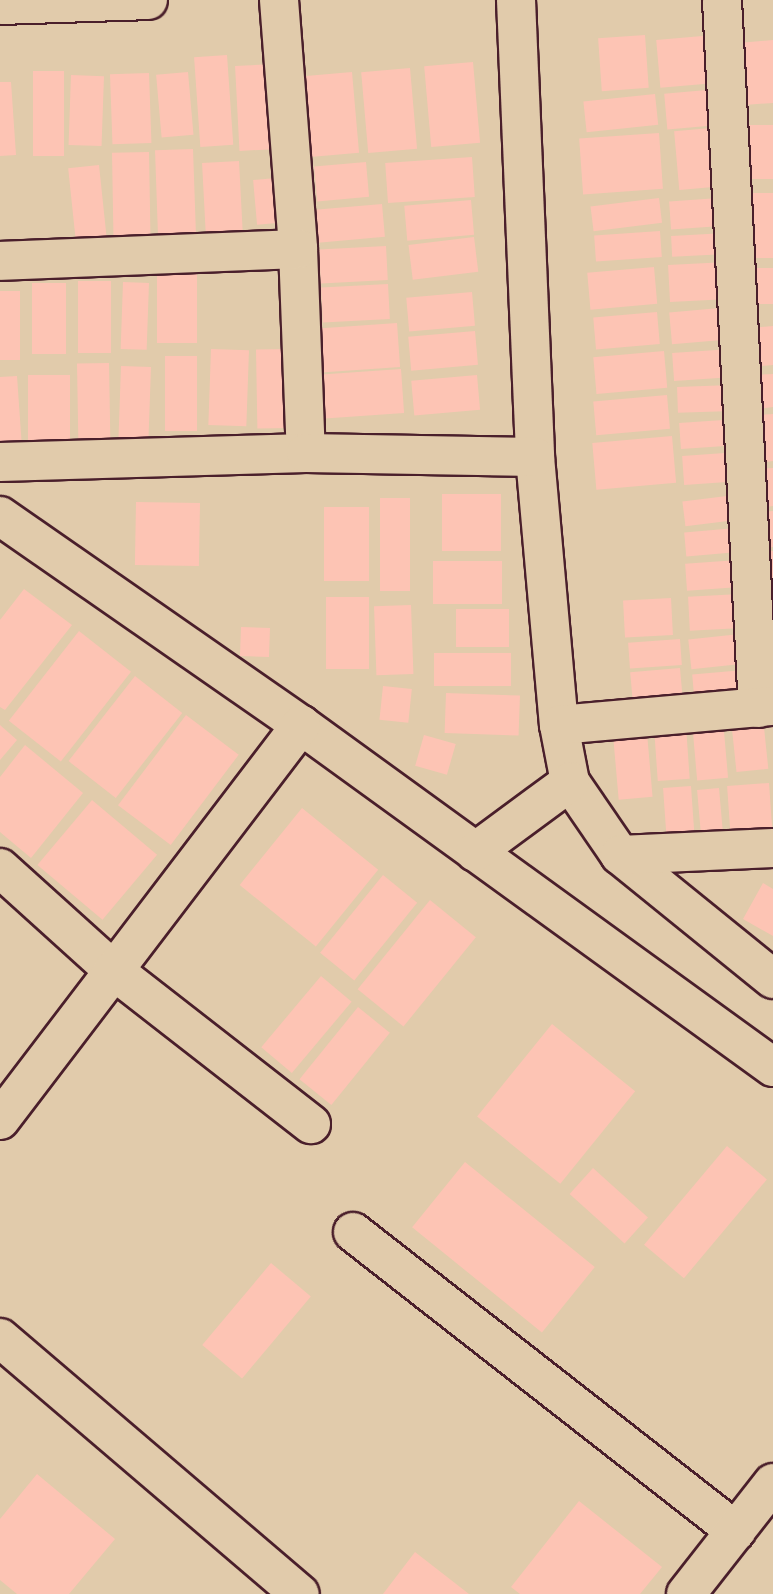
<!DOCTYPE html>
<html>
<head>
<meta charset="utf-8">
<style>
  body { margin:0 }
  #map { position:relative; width:773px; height:1594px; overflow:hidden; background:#e1cbab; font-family:"Gochi Hand",sans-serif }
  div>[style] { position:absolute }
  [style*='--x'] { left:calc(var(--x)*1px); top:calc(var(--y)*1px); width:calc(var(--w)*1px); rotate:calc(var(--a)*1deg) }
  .building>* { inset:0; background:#fdc4b4; transform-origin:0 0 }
  .roads { filter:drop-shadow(2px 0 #4a1f2b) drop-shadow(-2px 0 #4a1f2b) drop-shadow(0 2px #4a1f2b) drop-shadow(0 -2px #4a1f2b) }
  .street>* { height:38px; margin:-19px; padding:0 19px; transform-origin:19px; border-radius:19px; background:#e1cbab }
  span { translate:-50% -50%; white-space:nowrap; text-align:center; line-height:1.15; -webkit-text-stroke:5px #e1cbab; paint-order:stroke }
</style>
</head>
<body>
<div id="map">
  <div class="building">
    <i style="left:645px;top:35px;width:53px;height:47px;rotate:86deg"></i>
    <i style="left:714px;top:35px;width:48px;height:58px;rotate:85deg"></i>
    <i style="clip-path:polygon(773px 40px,773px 103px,744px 105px,738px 43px)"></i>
    <i style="left:227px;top:55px;width:90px;height:33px;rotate:86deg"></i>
    <i style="left:473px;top:62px;width:81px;height:49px;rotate:85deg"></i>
    <i style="left:274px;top:64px;width:85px;height:39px;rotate:87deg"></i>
    <i style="left:410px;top:68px;width:81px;height:49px;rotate:85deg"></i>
    <i style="left:33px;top:71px;width:31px;height:85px"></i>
    <i style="left:188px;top:72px;width:63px;height:32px;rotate:85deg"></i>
    <i style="left:352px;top:72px;width:81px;height:49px;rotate:85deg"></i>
    <i style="left:149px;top:73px;width:70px;height:39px;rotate:88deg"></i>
    <i style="left:71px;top:75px;width:33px;height:70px;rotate:2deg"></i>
    <i style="clip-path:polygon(0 82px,11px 82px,16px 155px,0 156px)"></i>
    <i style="left:718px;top:89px;width:36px;height:54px;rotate:85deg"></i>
    <i style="left:655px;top:94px;width:31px;height:72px;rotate:84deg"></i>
    <i style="left:773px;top:125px;width:54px;height:30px;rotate:90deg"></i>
    <i style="left:711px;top:128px;width:59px;height:37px;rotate:85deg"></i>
    <i style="left:659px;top:133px;width:56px;height:80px;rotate:86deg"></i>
    <i style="left:193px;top:149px;width:85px;height:38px;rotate:88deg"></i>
    <i style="left:149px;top:152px;width:83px;height:37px;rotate:89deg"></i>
    <i style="left:472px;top:157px;width:40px;height:87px;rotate:86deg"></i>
    <i style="left:239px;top:161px;width:69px;height:37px;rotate:87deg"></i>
    <i style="left:366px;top:162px;width:35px;height:52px;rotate:85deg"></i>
    <i style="left:99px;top:165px;width:72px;height:31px;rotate:84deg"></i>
    <i style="left:287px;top:177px;width:45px;height:34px;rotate:85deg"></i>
    <i style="left:773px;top:193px;width:65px;height:32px;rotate:90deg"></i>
    <i style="left:659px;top:198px;width:25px;height:69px;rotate:83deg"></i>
    <i style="left:719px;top:198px;width:28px;height:50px;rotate:86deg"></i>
    <i style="left:471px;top:200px;width:35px;height:67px;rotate:85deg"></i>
    <i style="left:382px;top:204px;width:33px;height:67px;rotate:85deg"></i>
    <i style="left:660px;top:231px;width:26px;height:66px;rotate:86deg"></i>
    <i style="left:726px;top:233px;width:21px;height:55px;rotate:87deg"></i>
    <i style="left:474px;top:237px;width:35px;height:66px;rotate:83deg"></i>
    <i style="left:386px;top:246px;width:34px;height:67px;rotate:87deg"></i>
    <i style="left:727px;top:262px;width:37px;height:59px;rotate:87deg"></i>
    <i style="left:654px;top:267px;width:37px;height:67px;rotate:85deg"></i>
    <i style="left:157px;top:268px;width:40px;height:75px"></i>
    <i style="left:773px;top:268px;width:36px;height:25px;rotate:90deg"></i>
    <i style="left:78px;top:281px;width:33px;height:72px"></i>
    <i style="left:123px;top:282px;width:26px;height:67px;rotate:2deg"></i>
    <i style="left:32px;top:283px;width:34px;height:71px"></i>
    <i style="left:388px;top:284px;width:35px;height:67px;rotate:87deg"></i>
    <i style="left:0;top:291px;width:20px;height:69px"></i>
    <i style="left:472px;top:292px;width:34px;height:66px;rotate:85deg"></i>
    <i style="left:731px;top:307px;width:32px;height:62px;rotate:85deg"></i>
    <i style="left:657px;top:312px;width:32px;height:64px;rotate:85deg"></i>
    <i style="left:397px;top:323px;width:44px;height:83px;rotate:86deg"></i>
    <i style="clip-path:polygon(773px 326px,773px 365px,753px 367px,749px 328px)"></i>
    <i style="left:475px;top:331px;width:34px;height:67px;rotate:85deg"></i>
    <i style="left:211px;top:349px;width:38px;height:76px;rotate:2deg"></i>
    <i style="left:288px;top:349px;width:79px;height:32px;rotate:89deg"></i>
    <i style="left:731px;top:349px;width:28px;height:59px;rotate:86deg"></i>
    <i style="left:664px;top:351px;width:37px;height:71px;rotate:85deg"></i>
    <i style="left:165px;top:356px;width:32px;height:75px"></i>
    <i style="left:109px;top:363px;width:81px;height:32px;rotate:89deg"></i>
    <i style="left:121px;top:366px;width:30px;height:72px;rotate:2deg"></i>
    <i style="left:401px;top:369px;width:44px;height:83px;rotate:86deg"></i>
    <i style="clip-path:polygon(773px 374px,773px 407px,757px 409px,755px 375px)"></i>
    <i style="left:28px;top:375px;width:42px;height:72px"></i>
    <i style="left:477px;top:375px;width:35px;height:66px;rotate:85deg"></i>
    <i style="clip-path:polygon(17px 376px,22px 448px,0 449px,0 377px)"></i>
    <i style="left:731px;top:385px;width:26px;height:54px;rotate:88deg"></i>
    <i style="left:667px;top:395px;width:34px;height:74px;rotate:85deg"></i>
    <i style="clip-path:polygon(773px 414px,773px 461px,759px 463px,756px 415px)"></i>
    <i style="left:738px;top:419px;width:26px;height:59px;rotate:86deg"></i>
    <i style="left:672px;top:436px;width:47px;height:80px;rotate:85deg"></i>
    <i style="left:739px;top:452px;width:29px;height:57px;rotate:86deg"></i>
    <i style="clip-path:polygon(773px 468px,773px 506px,757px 508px,753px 469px)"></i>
    <i style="left:442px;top:494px;width:59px;height:57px"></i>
    <i style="left:735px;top:495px;width:25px;height:53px;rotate:83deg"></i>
    <i style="left:380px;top:498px;width:30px;height:93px"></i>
    <i style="left:136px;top:502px;width:64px;height:63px;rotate:1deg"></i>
    <i style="left:324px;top:507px;width:45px;height:74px"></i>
    <i style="clip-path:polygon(773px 511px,773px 547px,761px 548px,758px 512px)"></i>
    <i style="left:736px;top:528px;width:24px;height:52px;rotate:85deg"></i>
    <i style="left:773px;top:551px;width:29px;height:17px;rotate:90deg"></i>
    <i style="left:738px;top:560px;width:27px;height:53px;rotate:86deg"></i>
    <i style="left:433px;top:561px;width:69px;height:43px"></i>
    <i style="clip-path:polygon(24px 589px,72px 625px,5px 710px,0 707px,0 620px)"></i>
    <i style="left:740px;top:594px;width:34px;height:52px;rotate:87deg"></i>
    <i style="left:326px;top:597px;width:43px;height:72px"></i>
    <i style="left:671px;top:598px;width:37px;height:48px;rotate:87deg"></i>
    <i style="left:411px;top:605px;width:69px;height:37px;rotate:88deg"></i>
    <i style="left:456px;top:609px;width:53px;height:38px"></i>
    <i style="left:241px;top:627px;width:29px;height:29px;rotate:2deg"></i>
    <i style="left:79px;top:631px;width:66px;height:114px;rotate:38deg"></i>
    <i style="left:740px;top:634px;width:30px;height:52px;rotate:84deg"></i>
    <i style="left:680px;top:639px;width:26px;height:52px;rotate:86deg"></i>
    <i style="left:434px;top:653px;width:77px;height:33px"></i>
    <i style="left:680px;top:668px;width:42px;height:50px;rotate:85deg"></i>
    <i style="left:744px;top:670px;width:25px;height:52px;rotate:85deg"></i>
    <i style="left:135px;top:676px;width:60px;height:108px;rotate:38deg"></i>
    <i style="left:383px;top:686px;width:29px;height:34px;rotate:6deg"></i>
    <i style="left:446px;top:693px;width:74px;height:40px;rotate:2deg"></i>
    <i style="left:186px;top:715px;width:66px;height:113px;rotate:37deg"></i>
    <i style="left:763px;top:718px;width:51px;height:32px;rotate:84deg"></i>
    <i style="left:723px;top:720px;width:58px;height:31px;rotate:85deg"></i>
    <i style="clip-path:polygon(0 725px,17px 740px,0 760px)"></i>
    <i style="left:686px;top:726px;width:53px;height:32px;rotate:86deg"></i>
    <i style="left:647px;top:733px;width:64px;height:34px;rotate:85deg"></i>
    <i style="left:424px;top:735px;width:33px;height:32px;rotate:16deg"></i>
    <i style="clip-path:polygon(25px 745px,83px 793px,31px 858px,0 832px,0 777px)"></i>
    <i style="left:769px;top:783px;width:55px;height:42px;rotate:86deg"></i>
    <i style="left:691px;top:786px;width:54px;height:28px;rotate:86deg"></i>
    <i style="left:719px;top:788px;width:46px;height:22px;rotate:85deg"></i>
    <i style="left:92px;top:800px;width:85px;height:85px;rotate:40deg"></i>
    <i style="left:302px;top:808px;width:98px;height:99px;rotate:39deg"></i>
    <i style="left:383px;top:875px;width:44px;height:100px;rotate:39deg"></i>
    <i style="clip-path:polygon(763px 883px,773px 889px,773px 936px,743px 919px)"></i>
    <i style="left:430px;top:900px;width:59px;height:115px;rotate:39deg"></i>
    <i style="left:321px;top:976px;width:40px;height:93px;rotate:40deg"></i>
    <i style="left:358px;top:1007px;width:41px;height:93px;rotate:39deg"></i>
    <i style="left:552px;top:1024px;width:107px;height:119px;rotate:39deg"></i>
    <i style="left:727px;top:1146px;width:52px;height:129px;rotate:40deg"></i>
    <i style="left:465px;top:1162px;width:167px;height:84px;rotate:39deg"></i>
    <i style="left:593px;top:1168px;width:74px;height:35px;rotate:42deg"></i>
    <i style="left:271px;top:1263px;width:52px;height:107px;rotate:40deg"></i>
    <i style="clip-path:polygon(37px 1474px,115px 1539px,69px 1594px,17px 1594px,0 1580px,0 1519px)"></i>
    <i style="clip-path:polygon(579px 1501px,662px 1567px,640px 1594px,520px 1594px,511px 1587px)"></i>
    <i style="clip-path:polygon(415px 1552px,469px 1594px,383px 1594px)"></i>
  </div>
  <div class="roads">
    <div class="street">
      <i style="--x:279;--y:0;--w:250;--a:85.6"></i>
      <i style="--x:298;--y:249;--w:204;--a:87.8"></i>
      <i style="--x:516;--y:0;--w:457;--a:87.6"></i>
      <i style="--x:535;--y:457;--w:269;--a:84.9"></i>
      <i style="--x:559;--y:725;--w:58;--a:79.1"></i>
      <i style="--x:570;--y:782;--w:88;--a:55.6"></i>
      <i style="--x:620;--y:855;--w:197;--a:39"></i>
      <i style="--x:722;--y:0;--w:709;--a:87.09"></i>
      <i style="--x:0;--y:5;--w:148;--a:-1.9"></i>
      <i style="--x:0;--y:261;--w:298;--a:-2.3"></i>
      <i style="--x:0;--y:462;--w:306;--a:-1.7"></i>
      <i style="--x:306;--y:453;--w:229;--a:1"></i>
      <i style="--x:0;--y:516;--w:366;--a:34.8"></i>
      <i style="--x:301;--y:725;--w:583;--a:35.93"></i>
      <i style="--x:559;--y:725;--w:215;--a:-5.1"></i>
      <i style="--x:475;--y:852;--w:118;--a:-36.4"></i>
      <i style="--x:620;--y:855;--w:153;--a:-2.6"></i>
      <i style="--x:0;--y:868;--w:152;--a:42.1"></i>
      <i style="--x:113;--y:970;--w:251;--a:37.9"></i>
      <i style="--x:0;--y:1120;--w:497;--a:-52.7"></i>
      <i style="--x:353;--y:1232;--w:486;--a:38"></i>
      <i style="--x:0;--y:1338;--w:394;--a:40.5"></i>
      <i style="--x:686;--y:1594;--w:141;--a:-51.9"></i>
    </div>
  </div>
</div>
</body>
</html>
